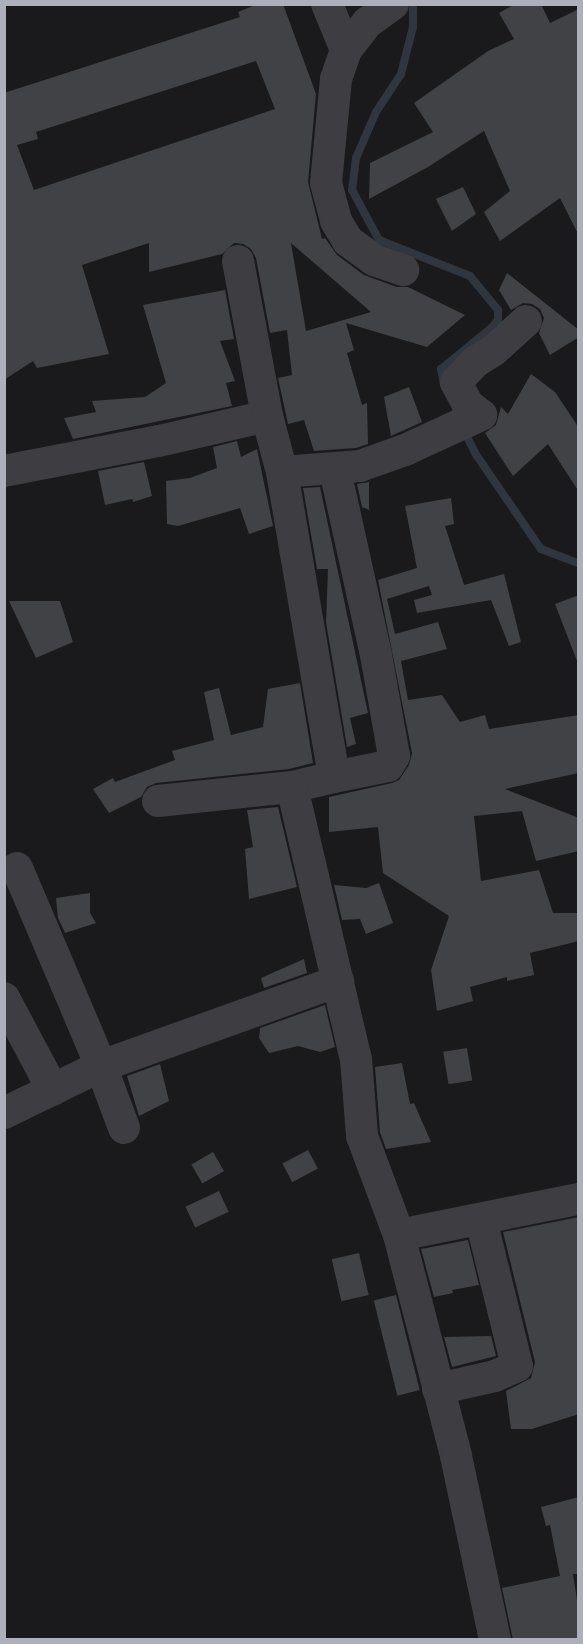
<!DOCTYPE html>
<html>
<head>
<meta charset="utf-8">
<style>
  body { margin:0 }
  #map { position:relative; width:583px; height:1644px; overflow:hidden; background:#1a191b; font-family:"Space Grotesk",sans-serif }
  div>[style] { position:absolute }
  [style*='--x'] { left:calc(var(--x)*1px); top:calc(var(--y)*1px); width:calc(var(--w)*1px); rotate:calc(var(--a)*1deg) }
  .stream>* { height:8px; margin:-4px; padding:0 4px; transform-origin:4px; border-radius:4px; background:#30363f }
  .building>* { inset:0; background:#414245; transform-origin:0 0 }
  .minor>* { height:32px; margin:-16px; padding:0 16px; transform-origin:16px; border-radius:16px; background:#3d3d42 }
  span { translate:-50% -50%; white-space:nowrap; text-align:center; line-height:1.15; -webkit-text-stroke:5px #151416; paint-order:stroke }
  .frame { position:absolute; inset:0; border:6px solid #adafba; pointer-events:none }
</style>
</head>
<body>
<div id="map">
  <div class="stream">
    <i style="--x:413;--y:4;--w:23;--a:90"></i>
    <i style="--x:413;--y:27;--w:49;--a:104.3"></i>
    <i style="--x:401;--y:74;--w:45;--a:123.3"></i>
    <i style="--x:376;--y:112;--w:50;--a:113.5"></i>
    <i style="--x:356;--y:158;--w:32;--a:97"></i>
    <i style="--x:352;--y:190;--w:57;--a:61.6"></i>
    <i style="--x:379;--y:240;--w:98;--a:21.6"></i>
    <i style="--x:470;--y:276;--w:44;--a:50.5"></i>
    <i style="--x:498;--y:310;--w:10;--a:90"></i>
    <i style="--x:498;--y:320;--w:11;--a:131"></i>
    <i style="--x:491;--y:328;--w:65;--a:140.6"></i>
    <i style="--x:441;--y:369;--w:15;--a:79"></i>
    <i style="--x:464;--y:431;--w:28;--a:63"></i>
    <i style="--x:477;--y:456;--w:113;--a:55.5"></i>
    <i style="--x:541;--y:549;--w:40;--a:21"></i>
  </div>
  <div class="building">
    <i style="clip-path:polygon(evenodd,258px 4px,283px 4px,316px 94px,308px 182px,322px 239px,325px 238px,337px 255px,364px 275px,397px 287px,408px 287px,465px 315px,427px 347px,346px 323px,354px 350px,347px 353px,362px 405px,367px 403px,368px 444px,356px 448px,314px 451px,304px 420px,288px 424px,278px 378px,292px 375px,287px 330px,270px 333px,256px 258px,251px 249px,243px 244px,234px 243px,222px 254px,149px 272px,149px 243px,82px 265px,109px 354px,37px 368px,33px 361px,4px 380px,4px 93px,240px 17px,238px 12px,258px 4px,256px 61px,275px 109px,34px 190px,17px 145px,38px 139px,36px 132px,256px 61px,258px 4px,291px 243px,371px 312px,306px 331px,291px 243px)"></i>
    <i style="clip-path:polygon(515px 4px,541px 4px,550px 23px,579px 9px,579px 236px,560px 198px,500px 241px,484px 212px,510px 191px,484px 131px,428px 167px,369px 199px,370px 163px,433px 132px,414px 103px,488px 51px,514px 39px,499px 13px)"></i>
    <i style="clip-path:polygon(463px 187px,476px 214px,452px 231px,436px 199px)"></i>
    <i style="clip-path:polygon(507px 273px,579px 330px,579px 337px,550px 355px,539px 333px,544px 318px,540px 309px,532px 304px,523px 303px,511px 310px,499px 290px)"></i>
    <i style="clip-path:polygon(225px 290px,234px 339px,220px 341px,235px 381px,226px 383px,232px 406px,73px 439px,64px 418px,96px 412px,92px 401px,145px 397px,166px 383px,143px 305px)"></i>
    <i style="clip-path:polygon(531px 374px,555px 392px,579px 428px,579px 492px,548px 444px,513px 476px,485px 433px,496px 425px,501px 407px,508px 414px)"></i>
    <i style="clip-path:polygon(409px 387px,422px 422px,391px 436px,384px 397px)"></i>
    <i style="clip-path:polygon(237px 441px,241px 457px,257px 449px,273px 526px,249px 534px,240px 508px,178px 526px,167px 524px,166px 481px,190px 478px,217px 468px,213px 447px)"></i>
    <i style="clip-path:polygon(144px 462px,152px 496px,133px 502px,132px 499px,105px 505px,98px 471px)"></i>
    <i style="clip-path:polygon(369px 482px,369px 510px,362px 507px,357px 484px)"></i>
    <i style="clip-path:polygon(320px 487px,368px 713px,350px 718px,356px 744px,347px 747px,326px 622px,328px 569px,317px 569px,303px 488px)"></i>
    <i style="clip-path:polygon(451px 498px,454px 524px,445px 526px,464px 585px,504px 574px,521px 642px,509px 646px,491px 600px,417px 613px,414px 600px,432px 595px,429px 586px,387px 599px,395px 634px,438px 622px,447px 649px,401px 661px,408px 700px,442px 695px,460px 722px,485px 715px,489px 729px,579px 715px,579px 773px,505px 789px,579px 818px,579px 851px,536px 861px,522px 811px,474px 816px,481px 881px,539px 870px,553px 913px,579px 913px,579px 941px,530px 953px,534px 975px,507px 981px,507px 977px,470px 987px,473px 1001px,437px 1011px,431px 970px,449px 916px,383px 873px,378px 827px,329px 832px,329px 797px,392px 783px,399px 780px,409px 765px,412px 753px,378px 580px,417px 568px,405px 506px)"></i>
    <i style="clip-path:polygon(579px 595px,579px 661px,577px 661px,555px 604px)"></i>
    <i style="clip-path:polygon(9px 601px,60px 601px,73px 642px,36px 658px)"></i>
    <i style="clip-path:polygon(300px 683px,313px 763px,289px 769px,156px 783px,147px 787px,141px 797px,109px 813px,93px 789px,113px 778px,115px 782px,175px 760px,172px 751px,214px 740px,204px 692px,219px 688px,231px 735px,263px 727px,268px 689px)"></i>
    <i style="clip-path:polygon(278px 807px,297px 887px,249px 899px,245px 849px,253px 847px,247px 810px)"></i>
    <i style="clip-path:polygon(379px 883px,393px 923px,366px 934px,360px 919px,342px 920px,334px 885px,366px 888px)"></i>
    <i style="clip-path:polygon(90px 893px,90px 913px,96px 923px,65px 933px,58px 918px,56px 898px)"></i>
    <i style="clip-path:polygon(304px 959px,307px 973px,264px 988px,261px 978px)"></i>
    <i style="clip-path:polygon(325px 1005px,335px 1047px,320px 1052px,298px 1046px,269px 1053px,259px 1038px,260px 1028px)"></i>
    <i style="left:467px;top:1048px;width:33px;height:24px;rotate:81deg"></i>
    <i style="clip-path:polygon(402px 1063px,410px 1104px,414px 1103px,431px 1142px,386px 1149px,380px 1132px,375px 1067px)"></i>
    <i style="clip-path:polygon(160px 1064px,169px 1101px,139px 1116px,127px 1076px)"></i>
    <i style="left:308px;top:1150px;width:21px;height:29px;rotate:62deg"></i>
    <i style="left:213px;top:1152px;width:22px;height:25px;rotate:60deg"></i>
    <i style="left:219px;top:1191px;width:23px;height:37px;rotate:65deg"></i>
    <i style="clip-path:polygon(579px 1217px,579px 1414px,532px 1429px,511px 1429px,506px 1391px,531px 1378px,535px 1362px,503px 1232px)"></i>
    <i style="clip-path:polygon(468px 1240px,479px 1285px,452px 1290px,453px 1293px,434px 1297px,421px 1249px)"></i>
    <i style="left:359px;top:1253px;width:43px;height:28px;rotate:77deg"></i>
    <i style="left:396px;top:1295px;width:98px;height:23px;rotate:76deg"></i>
    <i style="clip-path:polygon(491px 1336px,496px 1356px,452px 1367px,444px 1337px)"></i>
    <i style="clip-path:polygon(579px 1497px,579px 1574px,573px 1574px,579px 1613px,579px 1640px,513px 1640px,502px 1588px,560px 1576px,550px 1525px,546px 1526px,541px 1507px)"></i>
  </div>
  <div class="minor">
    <i style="--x:327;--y:4;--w:50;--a:67.6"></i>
    <i style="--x:393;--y:4;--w:32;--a:144"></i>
    <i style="--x:367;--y:23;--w:34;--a:128"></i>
    <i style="--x:346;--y:50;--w:31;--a:109"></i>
    <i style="--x:336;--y:79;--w:104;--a:95.5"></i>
    <i style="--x:326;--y:183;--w:39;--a:75"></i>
    <i style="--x:336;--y:221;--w:23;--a:59"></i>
    <i style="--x:348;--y:241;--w:32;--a:36"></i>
    <i style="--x:374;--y:260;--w:31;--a:19"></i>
    <i style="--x:238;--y:261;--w:158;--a:79.4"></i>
    <i style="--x:4;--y:471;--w:158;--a:-11"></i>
    <i style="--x:159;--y:441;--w:111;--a:-13"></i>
    <i style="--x:267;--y:416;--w:58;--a:75"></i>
    <i style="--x:282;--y:472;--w:309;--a:80.3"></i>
    <i style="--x:334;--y:777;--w:43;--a:166.6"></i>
    <i style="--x:292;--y:787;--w:279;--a:76.8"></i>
    <i style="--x:356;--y:1059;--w:77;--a:85.5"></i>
    <i style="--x:362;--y:1136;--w:106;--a:69.5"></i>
    <i style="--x:399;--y:1235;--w:228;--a:75.5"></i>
    <i style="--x:456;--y:1456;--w:188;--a:78"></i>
    <i style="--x:282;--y:472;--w:78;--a:-4.4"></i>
    <i style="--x:360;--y:466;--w:48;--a:-19.6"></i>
    <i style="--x:405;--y:450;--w:84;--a:-24.7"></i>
    <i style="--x:481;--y:415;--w:16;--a:-142"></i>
    <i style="--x:468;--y:405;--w:26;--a:-118"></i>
    <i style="--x:456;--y:382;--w:28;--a:-46"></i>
    <i style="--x:475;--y:362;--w:22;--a:-32"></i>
    <i style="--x:494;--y:350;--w:43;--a:-42.2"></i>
    <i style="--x:334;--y:777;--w:55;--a:-11.5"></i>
    <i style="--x:388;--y:766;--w:12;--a:-59"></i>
    <i style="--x:394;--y:756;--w:103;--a:-100.1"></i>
    <i style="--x:376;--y:655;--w:189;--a:-102.5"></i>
    <i style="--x:158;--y:801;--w:135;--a:-6"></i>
    <i style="--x:17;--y:868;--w:215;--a:67"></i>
    <i style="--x:101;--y:1066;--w:66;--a:69.6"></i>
    <i style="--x:4;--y:998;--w:104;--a:62"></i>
    <i style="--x:4;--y:1113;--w:108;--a:-25.9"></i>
    <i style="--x:101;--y:1066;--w:252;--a:-19.7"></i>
    <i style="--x:399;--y:1235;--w:183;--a:-11.4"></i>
    <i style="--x:438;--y:1389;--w:58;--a:-12.8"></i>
    <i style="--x:495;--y:1376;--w:24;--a:-24"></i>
    <i style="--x:517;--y:1366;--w:151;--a:-103.8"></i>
  </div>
  <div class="frame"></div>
</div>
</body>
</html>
